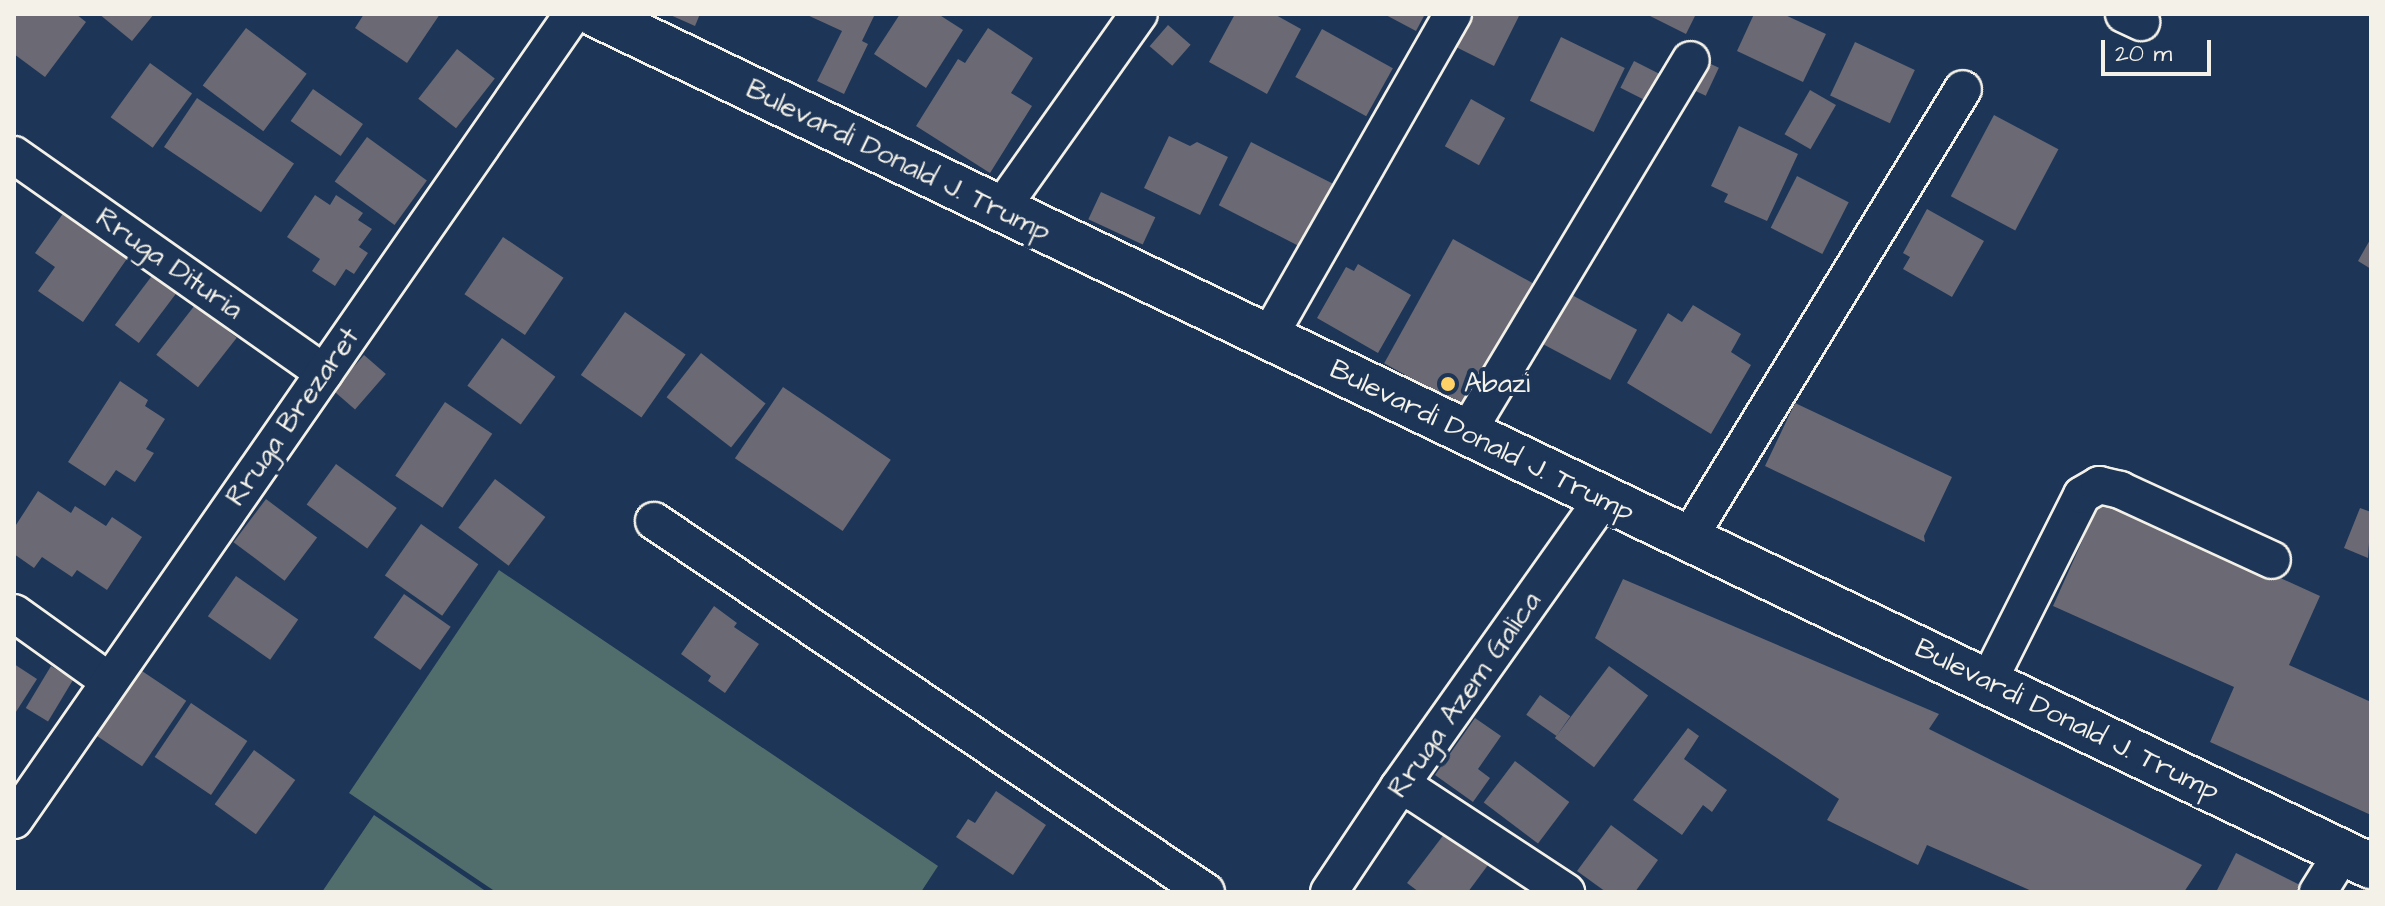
<!DOCTYPE html>
<html>
<head>
<meta charset="utf-8">
<style>
  body { margin:0 }
  #map { position:relative; width:2385px; height:906px; overflow:hidden; background:#1d3557; font-family:"Architects Daughter",sans-serif }
  div>[style] { position:absolute }
  [style*='--x'] { left:calc(var(--x)*1px); top:calc(var(--y)*1px); width:calc(var(--w)*1px); rotate:calc(var(--a)*1deg) }
  .green>* { inset:0; background:#526e6c }
  .building>* { inset:0; background:#6a6974; transform-origin:0 0 }
  .roads { filter:drop-shadow(2px 0 #f4f1e8) drop-shadow(-2px 0 #f4f1e8) drop-shadow(0 2px #f4f1e8) drop-shadow(0 -2px #f4f1e8) }
  .minor>* { height:36px; margin:-18px; padding:0 18px; transform-origin:18px; border-radius:18px; background:#1d3557 }
  .major>* { height:44px; margin:-22px; padding:0 22px; transform-origin:22px; border-radius:22px; background:#1d3557 }
  .dots>* { width:22px; height:22px; translate:-50% -50%; box-sizing:border-box; border:4px solid #1d3557; border-radius:50% }
  span { translate:-50% -50%; white-space:nowrap; text-align:center; line-height:1.15; -webkit-text-stroke:8px #1d3557; paint-order:stroke }
  .street-label { font-size:28px; color:#f4f1e8 }
  .poi-label { font-size:28px; color:#f4f1e8 }
  .left { translate:0 -50%; text-align:left }
  .frame { position:absolute; inset:0; border:16px solid #f4f1e8; pointer-events:none }
  .scale { position:absolute; left:2101px; top:40px; width:110px; height:36px; box-sizing:border-box; border:4px solid #f4f1e8; border-top:0; padding-left:10px; font-size:24px; line-height:28px; white-space:nowrap; color:#f4f1e8; -webkit-text-stroke:6px #1d3557; paint-order:stroke }
</style>
</head>
<body>
<div id="map">
  <div class="green">
    <i style="clip-path:polygon(499px 570px,938px 866px,921px 892px,496px 892px,349px 793px)"></i>
    <i style="clip-path:polygon(374px 815px,487px 892px,322px 892px)"></i>
  </div>
  <div class="building">
    <i style="clip-path:polygon(14px 14px,76px 14px,86px 22px,45px 77px,14px 54px)"></i>
    <i style="clip-path:polygon(99px 14px,154px 14px,132px 41px)"></i>
    <i style="clip-path:polygon(364px 14px,440px 14px,407px 63px,355px 28px)"></i>
    <i style="clip-path:polygon(668px 14px,700px 14px,695px 26px)"></i>
    <i style="clip-path:polygon(805px 14px,875px 14px,862px 41px,868px 44px,844px 94px,817px 81px,842px 31px)"></i>
    <i style="clip-path:polygon(900px 14px,938px 14px,963px 30px,926px 88px,874px 54px)"></i>
    <i style="clip-path:polygon(1235px 14px,1274px 14px,1301px 29px,1267px 94px,1209px 62px)"></i>
    <i style="clip-path:polygon(1384px 14px,1425px 14px,1416px 31px)"></i>
    <i style="clip-path:polygon(1465px 14px,1520px 14px,1494px 66px,1450px 44px)"></i>
    <i style="clip-path:polygon(1646px 14px,1696px 14px,1686px 34px)"></i>
    <i style="clip-path:polygon(1754px 14px,1783px 14px,1826px 34px,1803px 82px,1737px 51px)"></i>
    <i style="left:1168px;top:25px;width:30px;height:28px;rotate:41deg"></i>
    <i style="left:246px;top:28px;width:76px;height:72px;rotate:37deg"></i>
    <i style="clip-path:polygon(988px 28px,1033px 58px,1011px 93px,1032px 106px,990px 173px,916px 126px,958px 59px,965px 63px)"></i>
    <i style="left:1322px;top:29px;width:81px;height:55px;rotate:29deg"></i>
    <i style="left:1561px;top:37px;width:71px;height:71px;rotate:26deg"></i>
    <i style="left:1855px;top:42px;width:66px;height:59px;rotate:25deg"></i>
    <i style="left:457px;top:49px;width:48px;height:63px;rotate:38deg"></i>
    <i style="left:1698px;top:58px;width:23px;height:31px;rotate:25deg"></i>
    <i style="left:1634px;top:61px;width:30px;height:30px;rotate:27deg"></i>
    <i style="left:150px;top:63px;width:52px;height:67px;rotate:36deg"></i>
    <i style="left:313px;top:89px;width:61px;height:39px;rotate:35deg"></i>
    <i style="left:1810px;top:90px;width:30px;height:51px;rotate:30deg"></i>
    <i style="left:197px;top:98px;width:117px;height:59px;rotate:34deg"></i>
    <i style="left:1471px;top:99px;width:39px;height:54px;rotate:29deg"></i>
    <i style="left:1994px;top:115px;width:73px;height:92px;rotate:28deg"></i>
    <i style="clip-path:polygon(1739px 126px,1798px 154px,1767px 221px,1724px 202px,1728px 194px,1711px 186px)"></i>
    <i style="clip-path:polygon(1169px 136px,1190px 146px,1197px 142px,1228px 157px,1200px 215px,1144px 188px)"></i>
    <i style="left:367px;top:137px;width:74px;height:55px;rotate:36deg"></i>
    <i style="left:1251px;top:142px;width:97px;height:71px;rotate:27deg"></i>
    <i style="left:1797px;top:176px;width:58px;height:58px;rotate:27deg"></i>
    <i style="left:1101px;top:192px;width:60px;height:30px;rotate:25deg"></i>
    <i style="clip-path:polygon(315px 195px,330px 205px,336px 195px,363px 213px,358px 220px,372px 229px,359px 247px,368px 253px,354px 274px,346px 269px,335px 286px,312px 271px,320px 259px,287px 237px)"></i>
    <i style="clip-path:polygon(69px 205px,133px 250px,83px 322px,38px 291px,55px 267px,35px 253px)"></i>
    <i style="clip-path:polygon(1927px 209px,1984px 241px,1952px 297px,1903px 269px,1910px 257px,1903px 253px)"></i>
    <i style="left:503px;top:237px;width:73px;height:69px;rotate:34deg"></i>
    <i style="clip-path:polygon(2371px 238px,2371px 269px,2358px 261px)"></i>
    <i style="left:1453px;top:239px;width:100px;height:142px;rotate:29deg"></i>
    <i style="clip-path:polygon(1358px 264px,1411px 295px,1378px 353px,1317px 318px,1346px 267px,1354px 271px)"></i>
    <i style="left:154px;top:273px;width:30px;height:65px;rotate:37deg"></i>
    <i style="left:1570px;top:294px;width:76px;height:57px;rotate:28deg"></i>
    <i style="left:195px;top:305px;width:53px;height:63px;rotate:38deg"></i>
    <i style="clip-path:polygon(1693px 305px,1741px 334px,1731px 352px,1751px 365px,1711px 434px,1627px 383px,1668px 313px,1682px 322px)"></i>
    <i style="left:625px;top:312px;width:74px;height:77px;rotate:35deg"></i>
    <i style="left:502px;top:338px;width:66px;height:59px;rotate:36deg"></i>
    <i style="left:701px;top:353px;width:82px;height:56px;rotate:38deg"></i>
    <i style="left:364px;top:355px;width:29px;height:47px;rotate:41deg"></i>
    <i style="clip-path:polygon(120px 381px,148px 400px,145px 406px,165px 419px,146px 449px,154px 453px,135px 482px,116px 470px,105px 486px,68px 462px)"></i>
    <i style="left:783px;top:387px;width:130px;height:86px;rotate:34deg"></i>
    <i style="left:445px;top:402px;width:57px;height:89px;rotate:34deg"></i>
    <i style="clip-path:polygon(1795px 403px,1952px 477px,1924px 536px,1925px 542px,1765px 466px)"></i>
    <i style="left:336px;top:464px;width:75px;height:50px;rotate:36deg"></i>
    <i style="left:495px;top:479px;width:63px;height:61px;rotate:37deg"></i>
    <i style="clip-path:polygon(38px 491px,71px 513px,75px 506px,106px 526px,112px 517px,142px 537px,107px 590px,77px 570px,72px 577px,42px 557px,34px 568px,14px 554px,14px 528px)"></i>
    <i style="clip-path:polygon(2102px 497px,2320px 596px,2289px 665px,2371px 702px,2371px 815px,2210px 742px,2234px 687px,2053px 606px)"></i>
    <i style="left:266px;top:499px;width:64px;height:54px;rotate:37deg"></i>
    <i style="clip-path:polygon(2360px 508px,2371px 512px,2368px 558px,2344px 548px)"></i>
    <i style="left:421px;top:524px;width:70px;height:63px;rotate:35deg"></i>
    <i style="left:236px;top:576px;width:76px;height:49px;rotate:35deg"></i>
    <i style="clip-path:polygon(1623px 579px,1939px 714px,1929px 729px,2202px 865px,2184px 892px,2034px 892px,1927px 845px,1918px 865px,1827px 820px,1839px 799px,1595px 638px)"></i>
    <i style="left:404px;top:594px;width:57px;height:53px;rotate:35deg"></i>
    <i style="clip-path:polygon(714px 606px,737px 623px,734px 627px,759px 644px,725px 693px,708px 681px,711px 676px,681px 654px)"></i>
    <i style="clip-path:polygon(14px 664px,37px 679px,14px 715px)"></i>
    <i style="left:51px;top:666px;width:26px;height:49px;rotate:31deg"></i>
    <i style="left:1609px;top:666px;width:49px;height:90px;rotate:37deg"></i>
    <i style="left:139px;top:669px;width:57px;height:79px;rotate:34deg"></i>
    <i style="left:1540px;top:695px;width:37px;height:24px;rotate:35deg"></i>
    <i style="left:191px;top:703px;width:68px;height:65px;rotate:34deg"></i>
    <i style="clip-path:polygon(1475px 718px,1501px 736px,1478px 769px,1490px 778px,1473px 802px,1435px 775px)"></i>
    <i style="clip-path:polygon(1688px 728px,1699px 736px,1684px 759px,1727px 790px,1712px 812px,1703px 805px,1682px 835px,1633px 800px)"></i>
    <i style="left:254px;top:750px;width:51px;height:67px;rotate:36deg"></i>
    <i style="left:1515px;top:761px;width:68px;height:52px;rotate:37deg"></i>
    <i style="clip-path:polygon(996px 791px,1046px 825px,1013px 875px,956px 837px,968px 819px,975px 823px)"></i>
    <i style="clip-path:polygon(1611px 825px,1658px 860px,1635px 892px,1606px 892px,1577px 871px)"></i>
    <i style="clip-path:polygon(1445px 833px,1488px 865px,1468px 892px,1419px 892px,1407px 883px)"></i>
    <i style="clip-path:polygon(2236px 853px,2304px 887px,2301px 892px,2216px 892px)"></i>
  </div>
  <div class="roads">
    <div class="minor">
      <i style="--x:2124;--y:14;--w:19;--a:25"></i>
      <i style="--x:14;--y:155;--w:379;--a:35.1"></i>
      <i style="--x:1000;--y:210;--w:240;--a:-54.7"></i>
      <i style="--x:1268;--y:338;--w:373;--a:-60.3"></i>
      <i style="--x:1466;--y:434;--w:436;--a:-59"></i>
      <i style="--x:654;--y:521;--w:665;--a:33.91"></i>
      <i style="--x:1688;--y:539;--w:527;--a:-58.57"></i>
      <i style="--x:14;--y:613;--w:117;--a:35.6"></i>
      <i style="--x:1988;--y:682;--w:209;--a:-63.3"></i>
      <i style="--x:2082;--y:495;--w:20;--a:-30"></i>
      <i style="--x:2099;--y:485;--w:22;--a:13"></i>
      <i style="--x:2120;--y:490;--w:167;--a:24.7"></i>
      <i style="--x:1399;--y:787;--w:17;--a:21"></i>
      <i style="--x:1415;--y:793;--w:181;--a:33.3"></i>
      <i style="--x:14;--y:820;--w:981;--a:-55.26"></i>
      <i style="--x:1329;--y:892;--w:126;--a:-56.3"></i>
      <i style="--x:1399;--y:787;--w:353;--a:-54.7"></i>
      <i style="--x:2318;--y:892;--w:47;--a:-58"></i>
    </div>
    <div class="major">
      <i style="--x:595;--y:14;--w:1970;--a:25.63"></i>
    </div>
  </div>
  <div class="dots">
    <i style="left:1448px;top:384px;background:#ffd166"></i>
  </div>
  <div class="street-label">
    <span style="left:898px;top:161px;rotate:26deg">Bulevardi Donald J. Trump</span>
    <span style="left:169px;top:264px;rotate:35deg">Rruga Dituria</span>
    <span style="left:293px;top:417px;rotate:-55deg">Rruga Brezaret</span>
    <span style="left:1482px;top:441px;rotate:26deg">Bulevardi Donald J. Trump</span>
    <span style="left:1465px;top:695px;rotate:-55deg">Rruga Azem Galica</span>
    <span style="left:2067px;top:720px;rotate:26deg">Bulevardi Donald J. Trump</span>
  </div>
  <div class="poi-label">
    <span class="left" style="left:1464px;top:384px">Abazi</span>
  </div>
  <div class="frame"></div>
  <div class="scale">20 m</div>
</div>
</body>
</html>
